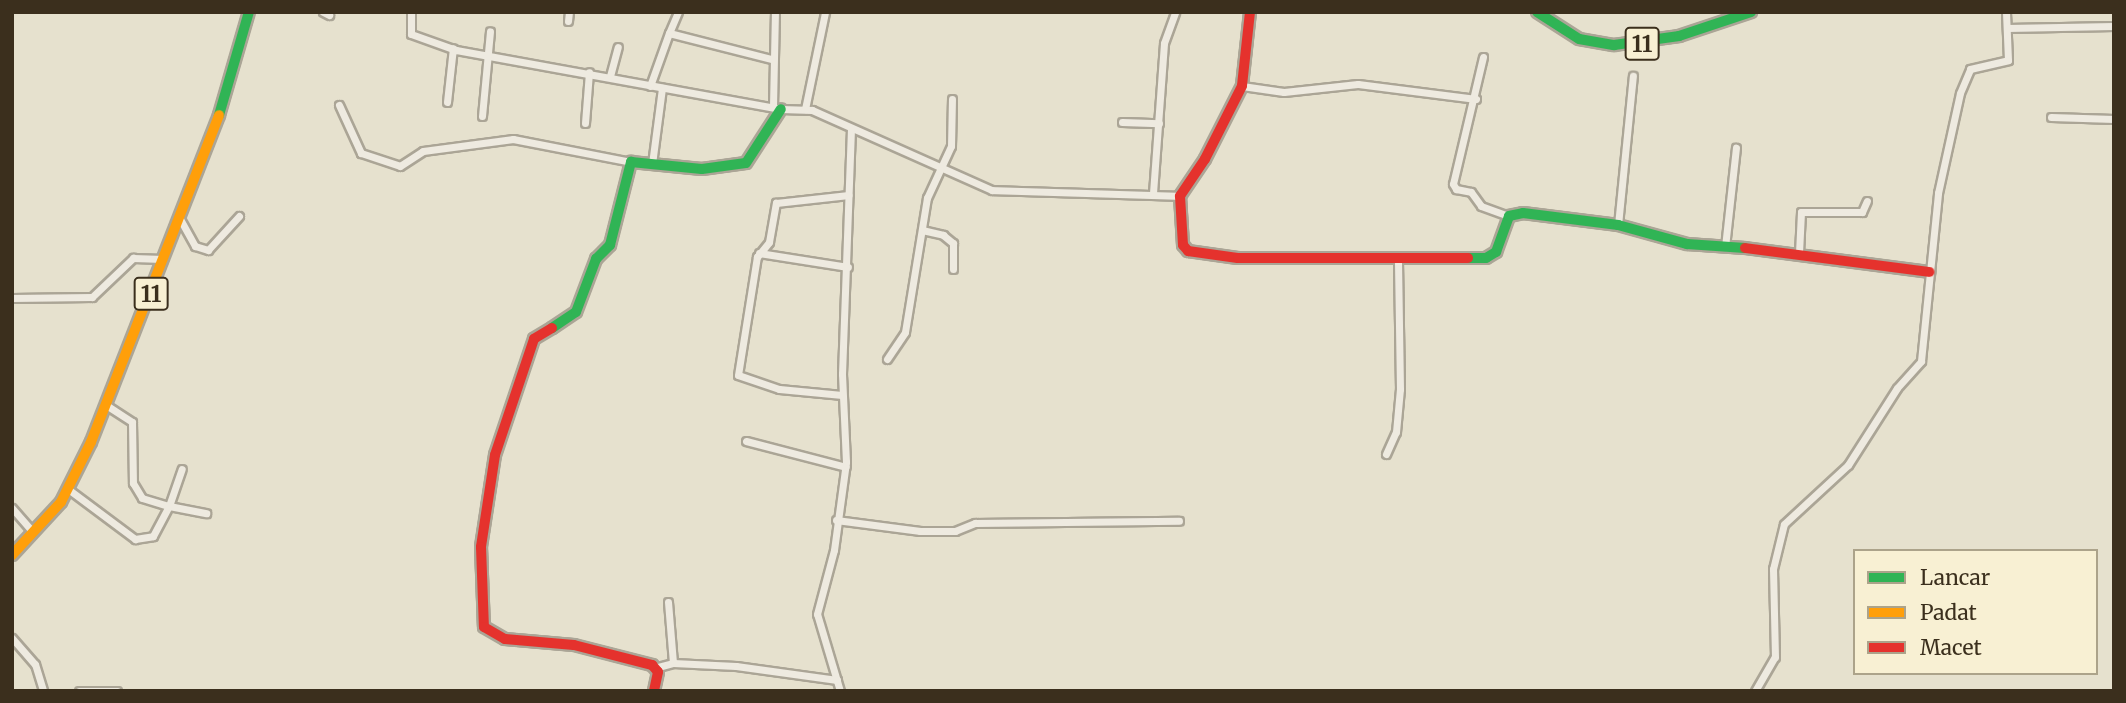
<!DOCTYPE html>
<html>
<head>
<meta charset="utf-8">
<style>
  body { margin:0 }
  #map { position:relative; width:2126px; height:703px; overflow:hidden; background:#e6e1ce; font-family:Merriweather,serif }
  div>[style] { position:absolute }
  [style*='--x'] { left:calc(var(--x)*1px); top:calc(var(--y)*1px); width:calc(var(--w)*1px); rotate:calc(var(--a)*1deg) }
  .roads { filter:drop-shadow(2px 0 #aba596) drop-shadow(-2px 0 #aba596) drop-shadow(0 2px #aba596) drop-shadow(0 -2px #aba596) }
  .street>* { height:7px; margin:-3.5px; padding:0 3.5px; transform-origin:3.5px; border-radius:3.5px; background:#eeeae0 }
  .fast>* { height:10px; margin:-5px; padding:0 5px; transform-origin:5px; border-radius:5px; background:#30b455 }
  .slow>* { height:10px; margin:-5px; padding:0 5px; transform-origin:5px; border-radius:5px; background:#ff9f0a }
  .jam>* { height:10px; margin:-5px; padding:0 5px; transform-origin:5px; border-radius:5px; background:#e5322d }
  span { translate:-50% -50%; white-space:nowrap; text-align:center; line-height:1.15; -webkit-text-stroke:6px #f8f0d3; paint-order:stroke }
  .shield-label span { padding:2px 5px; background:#f8f0d3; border:2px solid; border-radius:5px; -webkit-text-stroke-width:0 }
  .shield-label { font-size:23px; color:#3b2f1d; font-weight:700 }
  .frame { position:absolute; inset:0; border:14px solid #3b2f1d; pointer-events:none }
  .legend { position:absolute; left:1853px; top:549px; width:245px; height:126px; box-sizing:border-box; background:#f8f0d3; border:2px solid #aca38a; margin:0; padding:9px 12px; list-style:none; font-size:21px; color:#3b2f1d }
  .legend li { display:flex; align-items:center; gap:14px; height:35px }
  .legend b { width:35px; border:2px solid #aca38a }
</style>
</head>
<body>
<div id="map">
  <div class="roads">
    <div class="street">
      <i style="--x:323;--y:12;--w:7;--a:27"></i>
      <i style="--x:411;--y:12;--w:22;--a:90"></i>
      <i style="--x:411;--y:34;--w:48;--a:19.6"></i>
      <i style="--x:456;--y:50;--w:330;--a:10.3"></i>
      <i style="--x:781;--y:109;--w:31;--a:2"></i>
      <i style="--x:812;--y:110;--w:197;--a:24"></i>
      <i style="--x:992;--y:190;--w:188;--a:1.8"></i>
      <i style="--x:678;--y:12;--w:23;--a:113"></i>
      <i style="--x:669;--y:33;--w:105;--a:14.3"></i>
      <i style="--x:568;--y:21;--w:9;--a:-84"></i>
      <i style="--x:2007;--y:28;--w:107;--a:-1.1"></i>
      <i style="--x:1483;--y:57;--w:130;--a:103.3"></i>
      <i style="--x:1453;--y:184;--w:6;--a:59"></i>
      <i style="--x:1456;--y:189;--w:15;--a:11"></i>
      <i style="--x:1471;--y:192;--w:17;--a:54"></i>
      <i style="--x:1481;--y:206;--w:30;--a:20"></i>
      <i style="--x:610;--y:76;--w:30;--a:-75"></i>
      <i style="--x:650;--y:86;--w:56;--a:-70.3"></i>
      <i style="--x:1242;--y:86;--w:42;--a:8.1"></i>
      <i style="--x:1284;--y:92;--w:74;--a:-6.2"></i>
      <i style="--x:1358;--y:84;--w:119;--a:7.2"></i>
      <i style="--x:447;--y:102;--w:54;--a:-83.7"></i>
      <i style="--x:339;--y:105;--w:53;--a:65.4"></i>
      <i style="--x:361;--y:153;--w:41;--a:18.4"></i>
      <i style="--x:400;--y:166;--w:27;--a:-33"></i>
      <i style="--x:423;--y:151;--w:91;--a:-7.6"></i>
      <i style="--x:513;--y:139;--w:120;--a:11"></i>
      <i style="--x:773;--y:106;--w:94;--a:-88.8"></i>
      <i style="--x:805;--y:109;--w:99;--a:-78.3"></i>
      <i style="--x:482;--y:116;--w:85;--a:-84.6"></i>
      <i style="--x:2051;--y:117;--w:63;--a:1.8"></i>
      <i style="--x:1122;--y:122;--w:37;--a:2"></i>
      <i style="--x:585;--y:123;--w:51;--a:-85.5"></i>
      <i style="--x:652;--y:164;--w:77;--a:-82.5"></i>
      <i style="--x:1153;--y:193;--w:150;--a:-85.8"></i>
      <i style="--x:1164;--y:43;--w:33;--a:-70"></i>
      <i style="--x:180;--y:219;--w:31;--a:61"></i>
      <i style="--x:195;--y:246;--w:14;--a:17"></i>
      <i style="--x:208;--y:250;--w:46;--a:-47.6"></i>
      <i style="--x:1618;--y:225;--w:150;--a:-84.3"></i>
      <i style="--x:922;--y:230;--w:22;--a:13"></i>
      <i style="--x:943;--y:235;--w:13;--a:39"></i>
      <i style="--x:953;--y:243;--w:26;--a:90"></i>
      <i style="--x:1725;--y:247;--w:100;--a:-83.7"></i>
      <i style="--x:759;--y:253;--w:90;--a:8.9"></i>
      <i style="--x:1799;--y:253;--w:41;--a:-87.2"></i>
      <i style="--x:1801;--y:212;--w:61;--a:0"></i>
      <i style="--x:1862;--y:212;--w:12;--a:-66"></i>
      <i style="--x:12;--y:298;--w:80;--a:-0.7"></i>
      <i style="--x:92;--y:297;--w:57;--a:-43.6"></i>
      <i style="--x:133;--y:258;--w:30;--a:2"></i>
      <i style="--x:887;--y:359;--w:32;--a:-56"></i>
      <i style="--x:905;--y:332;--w:136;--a:-80.7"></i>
      <i style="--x:927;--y:198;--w:57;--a:-65.2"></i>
      <i style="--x:951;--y:146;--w:47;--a:-88.8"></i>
      <i style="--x:842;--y:395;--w:63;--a:-174.6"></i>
      <i style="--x:779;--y:389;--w:43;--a:-161.1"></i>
      <i style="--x:738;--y:375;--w:120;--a:-80.9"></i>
      <i style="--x:757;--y:257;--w:19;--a:-51"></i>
      <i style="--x:769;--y:242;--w:40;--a:-80"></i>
      <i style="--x:776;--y:203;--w:73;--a:-6.3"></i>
      <i style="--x:106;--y:405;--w:31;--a:33"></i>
      <i style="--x:132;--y:422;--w:61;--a:89.1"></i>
      <i style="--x:133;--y:483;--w:17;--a:59"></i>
      <i style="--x:142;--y:498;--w:28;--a:17"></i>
      <i style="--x:169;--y:506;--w:39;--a:-71"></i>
      <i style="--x:746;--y:441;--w:103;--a:14.6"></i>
      <i style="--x:1386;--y:454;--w:24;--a:-66"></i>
      <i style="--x:1396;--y:432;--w:43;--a:-84.7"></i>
      <i style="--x:1400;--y:389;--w:132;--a:-90.9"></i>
      <i style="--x:68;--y:489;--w:84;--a:36.7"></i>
      <i style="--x:135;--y:539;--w:18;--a:-9"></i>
      <i style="--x:153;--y:536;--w:34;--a:-62"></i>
      <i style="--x:169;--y:506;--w:38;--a:11"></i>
      <i style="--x:12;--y:508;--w:32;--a:49"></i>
      <i style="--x:836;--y:520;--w:85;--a:7.5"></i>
      <i style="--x:920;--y:531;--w:35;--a:0"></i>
      <i style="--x:955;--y:531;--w:22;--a:-22"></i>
      <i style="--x:975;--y:523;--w:204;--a:-0.6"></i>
      <i style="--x:668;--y:602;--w:61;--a:85.3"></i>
      <i style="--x:12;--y:638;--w:35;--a:49"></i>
      <i style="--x:35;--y:664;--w:28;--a:73"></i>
      <i style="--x:658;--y:667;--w:16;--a:-15"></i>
      <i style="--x:673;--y:663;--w:63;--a:2.7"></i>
      <i style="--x:736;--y:666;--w:102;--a:7.9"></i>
      <i style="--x:79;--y:691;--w:38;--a:0"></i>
      <i style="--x:840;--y:691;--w:80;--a:-106.6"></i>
      <i style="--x:817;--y:614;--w:66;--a:-75.1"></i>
      <i style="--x:834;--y:550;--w:89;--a:-82.2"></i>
      <i style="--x:846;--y:462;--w:88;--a:-92.6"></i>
      <i style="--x:842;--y:374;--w:245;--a:-87.9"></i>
      <i style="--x:1755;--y:691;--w:39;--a:-60"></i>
      <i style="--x:1775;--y:657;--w:88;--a:-91.3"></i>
      <i style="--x:1773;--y:569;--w:46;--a:-76.3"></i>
      <i style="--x:1784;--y:524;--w:87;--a:-42.7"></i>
      <i style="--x:1848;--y:465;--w:91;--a:-57.5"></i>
      <i style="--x:1897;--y:388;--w:36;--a:-48"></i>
      <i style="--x:1921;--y:361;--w:169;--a:-84.2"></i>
      <i style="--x:1938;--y:193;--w:102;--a:-77.6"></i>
      <i style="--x:1960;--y:93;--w:26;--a:-67"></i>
      <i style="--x:1970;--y:69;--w:39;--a:-13"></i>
      <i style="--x:2008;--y:60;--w:48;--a:-92.4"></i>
    </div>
    <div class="fast">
      <i style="--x:1537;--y:12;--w:50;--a:32.7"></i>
      <i style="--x:1579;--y:39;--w:36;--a:10"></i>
      <i style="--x:1614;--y:45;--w:66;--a:-7.9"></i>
      <i style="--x:1679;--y:36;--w:76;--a:-18.4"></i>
      <i style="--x:219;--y:115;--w:107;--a:-73.8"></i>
      <i style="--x:1468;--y:258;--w:18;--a:0"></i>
      <i style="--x:1486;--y:258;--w:12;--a:-31"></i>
      <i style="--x:1496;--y:252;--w:38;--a:-70"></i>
      <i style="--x:1509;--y:216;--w:14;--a:-12"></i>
      <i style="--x:1523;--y:213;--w:96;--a:7.2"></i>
      <i style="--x:1618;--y:225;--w:72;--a:15.4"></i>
      <i style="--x:1687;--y:244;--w:58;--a:3.9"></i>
      <i style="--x:552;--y:328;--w:29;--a:-34"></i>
      <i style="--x:576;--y:312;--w:57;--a:-69.3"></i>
      <i style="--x:596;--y:259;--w:20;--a:-45"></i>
      <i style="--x:610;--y:245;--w:86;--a:-75.8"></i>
      <i style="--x:631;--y:162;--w:71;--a:5.6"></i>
      <i style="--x:702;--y:169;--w:44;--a:-7.8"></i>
      <i style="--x:746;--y:163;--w:64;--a:-57.1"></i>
    </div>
    <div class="slow">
      <i style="--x:12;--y:555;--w:72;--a:-47.2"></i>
      <i style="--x:61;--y:502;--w:67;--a:-63.4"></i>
      <i style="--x:91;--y:442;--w:351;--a:-68.6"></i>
    </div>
    <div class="jam">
      <i style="--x:1250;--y:12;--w:74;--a:96.2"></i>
      <i style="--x:1242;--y:86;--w:82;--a:116.9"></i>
      <i style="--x:1205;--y:159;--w:45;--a:124"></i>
      <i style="--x:1180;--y:196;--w:49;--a:86.5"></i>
      <i style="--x:1183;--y:245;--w:8;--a:50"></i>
      <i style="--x:1188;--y:251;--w:50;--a:8"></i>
      <i style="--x:1238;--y:258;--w:230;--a:0"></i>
      <i style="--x:1745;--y:248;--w:186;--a:7.4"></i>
      <i style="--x:552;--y:328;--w:21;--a:149"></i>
      <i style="--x:534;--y:339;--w:122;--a:108.6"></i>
      <i style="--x:495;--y:455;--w:93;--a:98.7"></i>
      <i style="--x:481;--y:547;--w:80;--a:87.9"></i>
      <i style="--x:484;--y:627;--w:24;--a:30"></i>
      <i style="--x:505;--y:639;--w:69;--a:5"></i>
      <i style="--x:574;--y:645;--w:81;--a:14.4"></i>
      <i style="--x:652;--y:665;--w:9;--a:49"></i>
      <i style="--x:658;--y:672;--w:19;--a:102"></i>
    </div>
  </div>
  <div class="shield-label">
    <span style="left:1642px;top:44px">11</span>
    <span style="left:151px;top:294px">11</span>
  </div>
  <div class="frame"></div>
  <ul class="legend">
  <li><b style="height:9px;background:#30b455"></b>Lancar</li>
  <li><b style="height:9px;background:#ff9f0a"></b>Padat</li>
  <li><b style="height:9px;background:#e5322d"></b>Macet</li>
  </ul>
</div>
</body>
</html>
